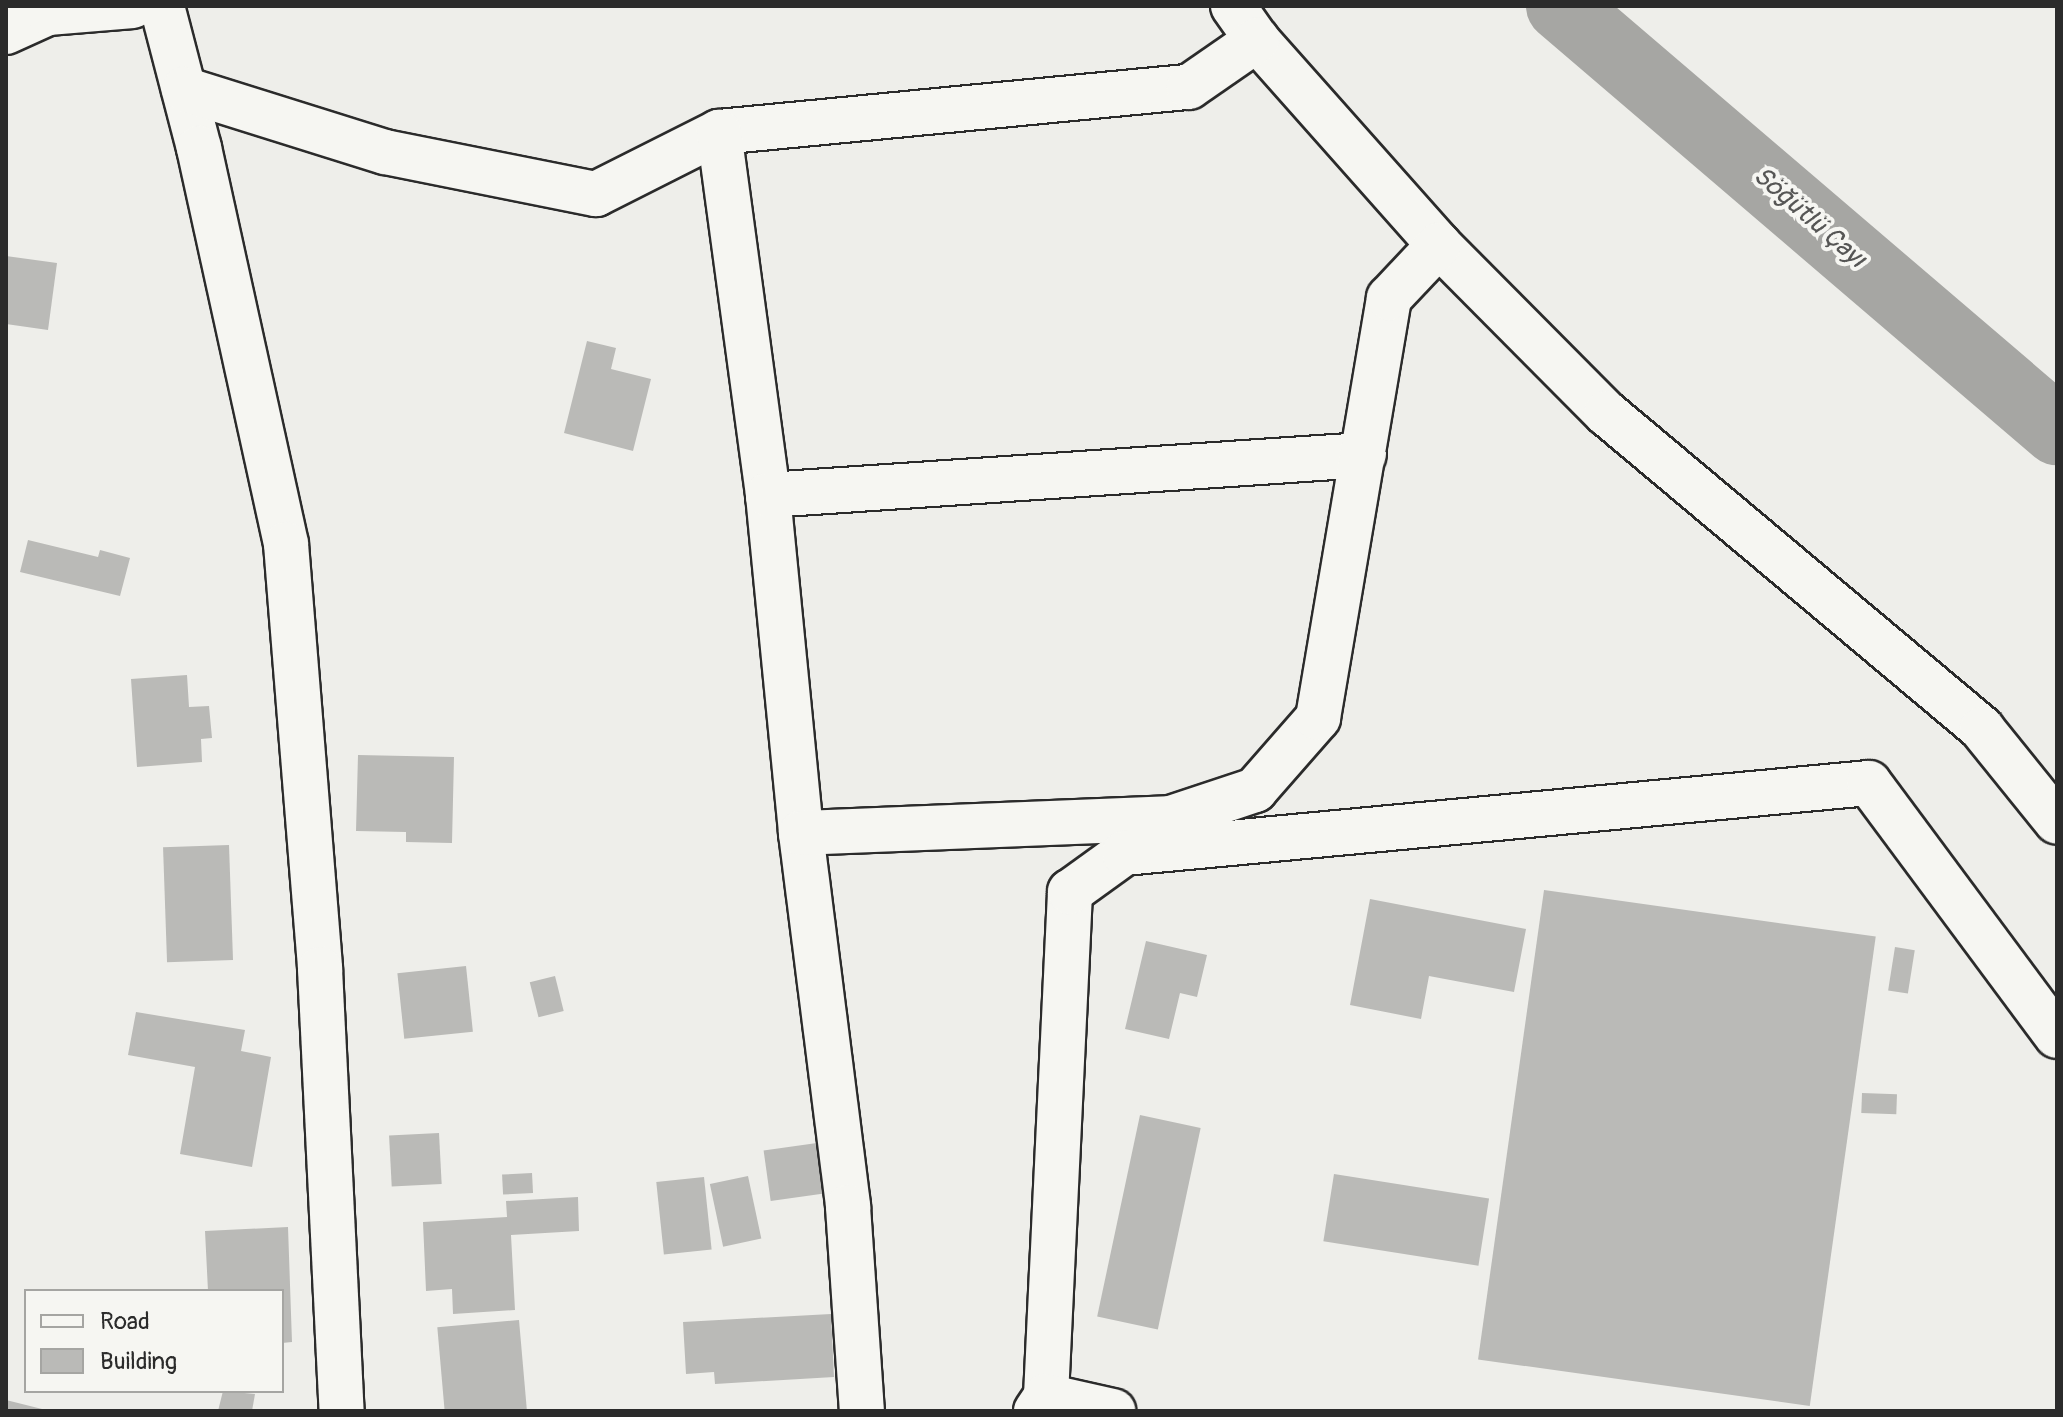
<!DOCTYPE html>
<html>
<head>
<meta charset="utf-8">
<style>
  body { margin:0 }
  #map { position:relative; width:2063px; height:1417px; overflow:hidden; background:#eeeeea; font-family:Pangolin,sans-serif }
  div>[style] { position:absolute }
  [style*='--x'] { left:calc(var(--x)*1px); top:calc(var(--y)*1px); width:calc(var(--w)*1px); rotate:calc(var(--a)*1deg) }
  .river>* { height:70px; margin:-35px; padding:0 35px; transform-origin:35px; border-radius:35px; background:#a6a6a3 }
  .building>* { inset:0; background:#babab7; transform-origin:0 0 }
  .roads { filter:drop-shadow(2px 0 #2b2b2b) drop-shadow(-2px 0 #2b2b2b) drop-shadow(0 2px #2b2b2b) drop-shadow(0 -2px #2b2b2b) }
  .minor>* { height:44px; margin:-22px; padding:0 22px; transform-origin:22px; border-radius:22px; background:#f6f6f2 }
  span { translate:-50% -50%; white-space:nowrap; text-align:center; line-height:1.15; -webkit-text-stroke:8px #f6f6f2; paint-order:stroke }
  .water-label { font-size:26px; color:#565655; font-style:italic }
  .frame { position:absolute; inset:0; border:8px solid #2b2b2b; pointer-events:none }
  .legend { position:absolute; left:24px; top:1289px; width:260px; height:104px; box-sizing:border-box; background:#f6f6f2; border:2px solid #a5a5a2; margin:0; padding:10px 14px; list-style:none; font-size:24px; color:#2b2b2b }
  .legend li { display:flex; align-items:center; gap:16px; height:40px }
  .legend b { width:40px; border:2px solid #a5a5a2 }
</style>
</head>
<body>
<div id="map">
  <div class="river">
    <i style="--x:1561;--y:6;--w:653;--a:40.53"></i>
  </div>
  <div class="building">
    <i style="clip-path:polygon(6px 256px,57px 263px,48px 330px,6px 324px)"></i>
    <i style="clip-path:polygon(587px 341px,616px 348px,611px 369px,651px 379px,633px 451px,564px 433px)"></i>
    <i style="clip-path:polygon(28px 540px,98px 557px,100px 550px,130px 558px,120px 596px,20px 572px)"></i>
    <i style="clip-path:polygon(187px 675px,189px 707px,209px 706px,212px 738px,201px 739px,202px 762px,137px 767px,131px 679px)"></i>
    <i style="clip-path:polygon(358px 755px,454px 757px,452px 843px,406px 842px,406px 832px,356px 831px)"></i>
    <i style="left:229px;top:845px;width:115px;height:66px;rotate:88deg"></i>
    <i style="left:1544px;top:890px;width:335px;height:474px;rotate:8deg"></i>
    <i style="clip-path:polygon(1370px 899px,1526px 929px,1514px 992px,1429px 976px,1421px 1019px,1350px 1005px)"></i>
    <i style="clip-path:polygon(1146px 941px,1207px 955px,1197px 997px,1180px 993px,1169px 1039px,1125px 1029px)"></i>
    <i style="left:1895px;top:947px;width:20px;height:44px;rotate:9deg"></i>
    <i style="left:466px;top:966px;width:66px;height:69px;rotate:84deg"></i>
    <i style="left:555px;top:976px;width:36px;height:26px;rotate:76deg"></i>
    <i style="clip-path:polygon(136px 1012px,245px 1030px,241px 1051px,271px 1057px,252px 1167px,180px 1154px,195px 1067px,128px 1055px)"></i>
    <i style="left:1862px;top:1093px;width:35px;height:20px;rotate:2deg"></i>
    <i style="left:1140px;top:1115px;width:62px;height:206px;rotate:12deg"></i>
    <i style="left:439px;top:1133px;width:51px;height:50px;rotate:87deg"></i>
    <i style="left:824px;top:1142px;width:51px;height:61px;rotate:82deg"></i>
    <i style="left:532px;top:1173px;width:20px;height:30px;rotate:87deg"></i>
    <i style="left:1334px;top:1174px;width:157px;height:68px;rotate:9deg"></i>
    <i style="left:748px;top:1176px;width:64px;height:39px;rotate:78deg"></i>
    <i style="left:704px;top:1177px;width:73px;height:48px;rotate:84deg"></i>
    <i style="clip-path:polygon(578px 1197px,579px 1231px,511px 1235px,515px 1310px,453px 1314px,452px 1289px,426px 1291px,423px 1222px,507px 1217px,506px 1201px)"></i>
    <i style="clip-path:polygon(288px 1227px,292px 1342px,282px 1343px,282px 1291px,208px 1291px,205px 1231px)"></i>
    <i style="clip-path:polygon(831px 1314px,834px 1377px,715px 1384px,714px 1372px,686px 1374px,683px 1322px)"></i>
    <i style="left:519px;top:1320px;width:91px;height:82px;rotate:85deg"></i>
    <i style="clip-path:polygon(223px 1391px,255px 1394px,252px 1411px,218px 1411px)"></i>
    <i style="clip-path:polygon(6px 1400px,46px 1410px,46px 1411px,6px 1411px)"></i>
  </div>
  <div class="roads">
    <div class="minor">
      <i style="--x:162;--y:6;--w:147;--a:75.4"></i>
      <i style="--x:199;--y:148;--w:405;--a:77.6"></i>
      <i style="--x:286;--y:544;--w:426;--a:85.4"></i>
      <i style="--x:320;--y:969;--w:443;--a:87.2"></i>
      <i style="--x:1233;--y:6;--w:42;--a:54.8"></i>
      <i style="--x:1257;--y:40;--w:274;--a:48.4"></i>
      <i style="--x:1439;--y:245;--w:237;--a:45.2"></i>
      <i style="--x:1606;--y:413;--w:491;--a:40"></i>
      <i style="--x:1982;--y:729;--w:119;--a:51.1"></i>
      <i style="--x:6;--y:32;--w:46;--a:-24.3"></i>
      <i style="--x:48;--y:13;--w:85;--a:-4.7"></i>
      <i style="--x:184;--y:89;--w:211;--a:17.4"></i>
      <i style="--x:385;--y:152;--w:215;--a:11.3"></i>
      <i style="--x:596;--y:194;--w:138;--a:-26.8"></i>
      <i style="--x:719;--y:132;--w:472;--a:-5.5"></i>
      <i style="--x:1189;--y:87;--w:83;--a:-34.7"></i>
      <i style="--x:719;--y:132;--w:366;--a:82.3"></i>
      <i style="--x:768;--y:495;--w:340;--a:84.4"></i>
      <i style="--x:801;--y:833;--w:377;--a:82.8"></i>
      <i style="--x:848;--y:1207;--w:204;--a:86.1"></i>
      <i style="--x:768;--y:495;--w:597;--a:-3.84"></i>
      <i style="--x:801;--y:833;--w:370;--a:-2.3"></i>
      <i style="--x:1171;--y:818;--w:89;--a:-18.4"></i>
      <i style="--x:1255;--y:790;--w:96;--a:-48.8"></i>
      <i style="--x:1318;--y:718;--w:426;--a:-80.4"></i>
      <i style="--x:1389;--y:298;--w:73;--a:-46.7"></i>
      <i style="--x:1046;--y:1396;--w:505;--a:-87.27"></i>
      <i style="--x:1070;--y:892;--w:67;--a:-35.8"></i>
      <i style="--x:1124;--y:853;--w:748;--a:-5.37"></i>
      <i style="--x:1869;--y:783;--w:315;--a:53.4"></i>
      <i style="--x:1036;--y:1411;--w:18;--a:-56"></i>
      <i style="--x:1046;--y:1396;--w:69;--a:12.6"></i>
    </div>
  </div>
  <div class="water-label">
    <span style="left:1809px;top:218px;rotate:41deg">Söğütlü Çayı</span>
  </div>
  <div class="frame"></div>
  <ul class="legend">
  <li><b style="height:10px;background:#f6f6f2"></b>Road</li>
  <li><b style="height:22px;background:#babab7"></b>Building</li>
  </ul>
</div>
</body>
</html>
